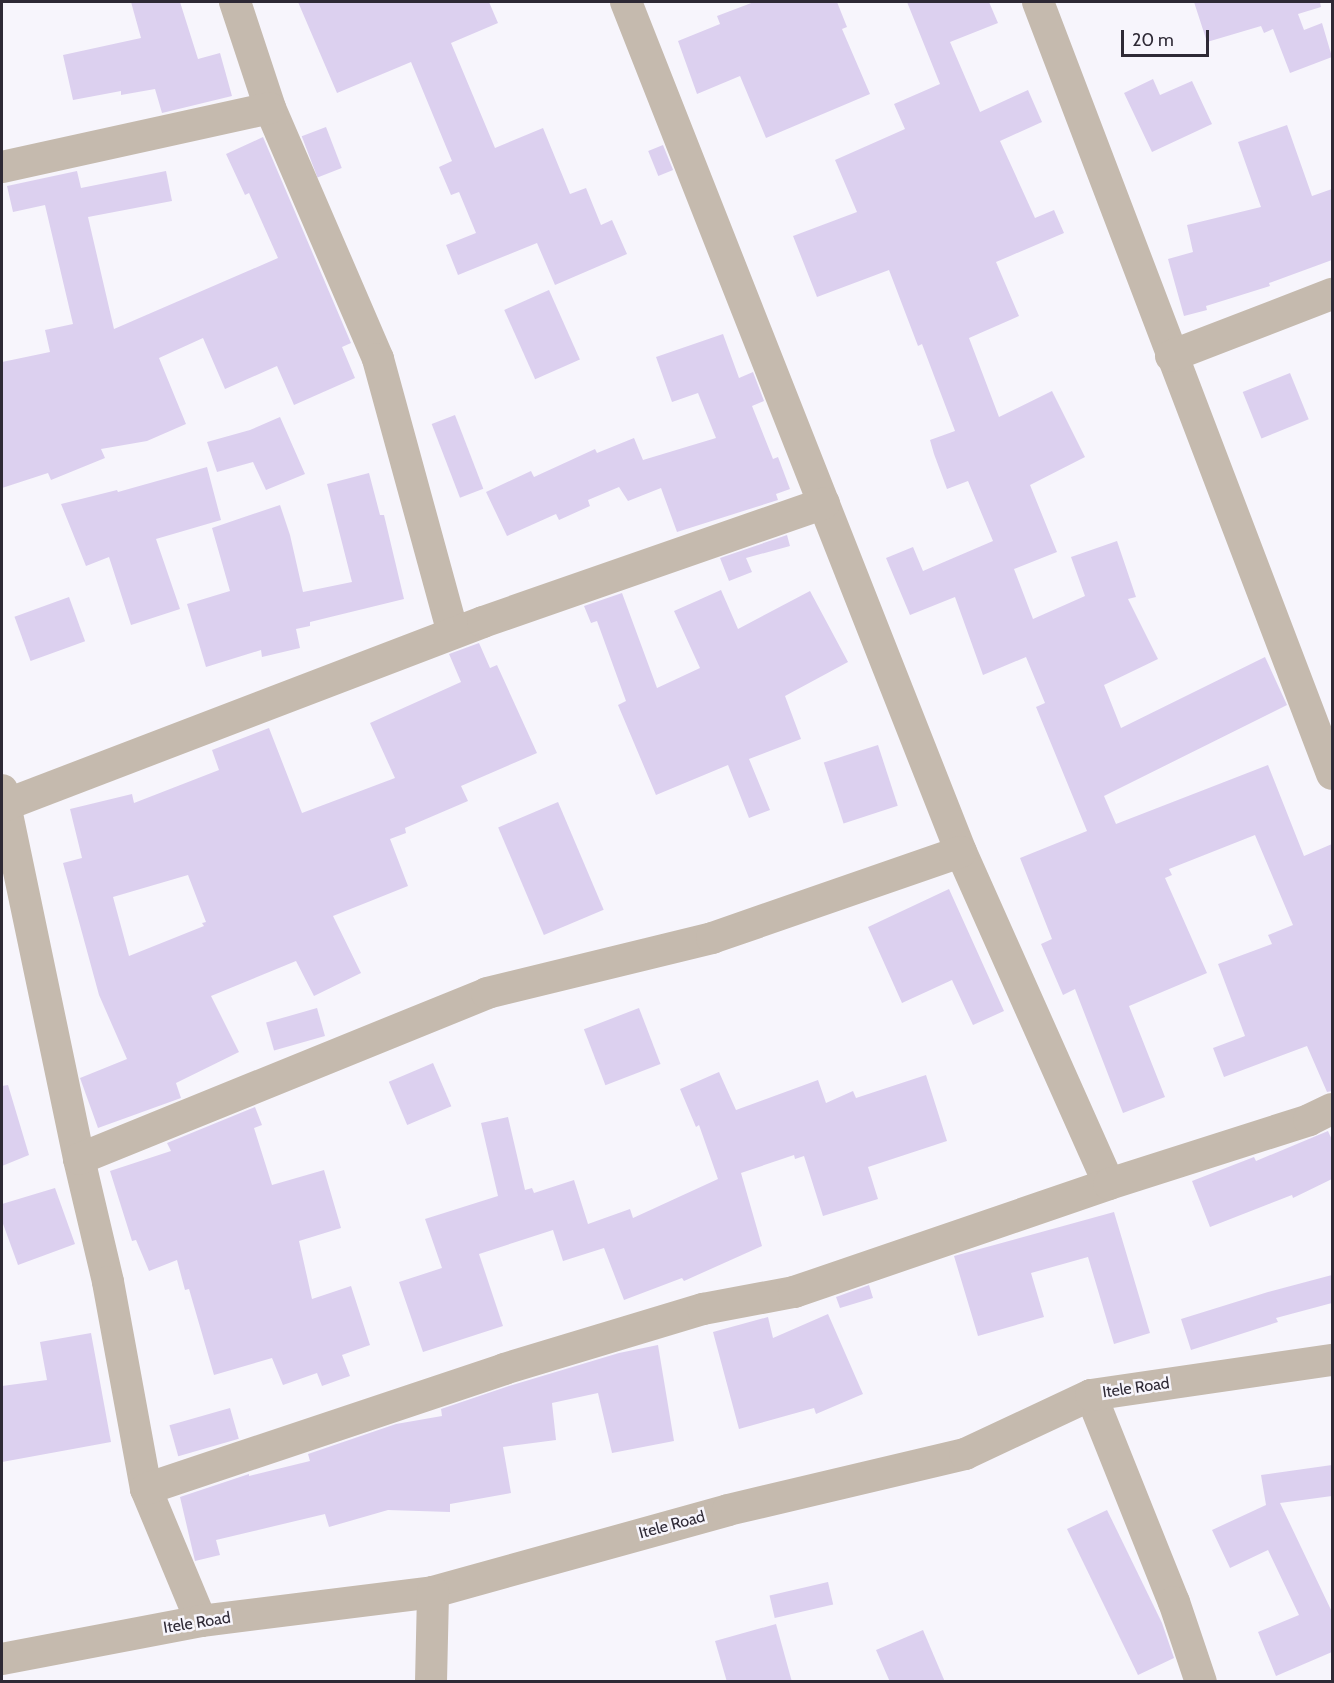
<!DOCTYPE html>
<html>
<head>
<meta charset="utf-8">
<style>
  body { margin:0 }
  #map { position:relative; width:1334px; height:1683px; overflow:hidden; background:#f7f5fc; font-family:Cabin,sans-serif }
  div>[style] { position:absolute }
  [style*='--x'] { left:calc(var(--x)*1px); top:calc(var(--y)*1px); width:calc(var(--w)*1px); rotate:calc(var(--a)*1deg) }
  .building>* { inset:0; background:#dcd0ef; transform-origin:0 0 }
  .minor>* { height:32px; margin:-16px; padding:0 16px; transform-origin:16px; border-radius:16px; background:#c5baae }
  span { translate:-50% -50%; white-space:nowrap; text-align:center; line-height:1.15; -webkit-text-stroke:5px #f7f5fc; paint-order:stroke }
  .street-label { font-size:16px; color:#2e2935 }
  .frame { position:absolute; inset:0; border:3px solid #2e2935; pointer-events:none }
  .scale { position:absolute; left:1121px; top:30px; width:88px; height:27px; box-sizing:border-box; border:3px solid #2e2935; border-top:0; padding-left:8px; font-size:18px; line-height:21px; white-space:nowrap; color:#2e2935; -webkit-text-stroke:4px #f7f5fc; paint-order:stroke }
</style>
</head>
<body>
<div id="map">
  <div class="building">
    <i style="clip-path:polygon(131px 2px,180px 2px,198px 59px,220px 53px,232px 96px,162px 113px,155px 89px,121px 95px,121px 91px,73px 100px,63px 55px,141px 38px)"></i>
    <i style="clip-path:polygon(298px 2px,489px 2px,498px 23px,451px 43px,495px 148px,543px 128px,570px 194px,586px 188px,601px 225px,612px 220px,627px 254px,555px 285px,537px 243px,458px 275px,446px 245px,476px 233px,459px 192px,451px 195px,439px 167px,452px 161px,411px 62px,337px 93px)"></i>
    <i style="clip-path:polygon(754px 2px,837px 2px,847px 27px,842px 29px,870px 94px,766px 138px,740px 76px,697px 94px,678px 41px,720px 24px,717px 16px)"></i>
    <i style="clip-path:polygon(907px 2px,989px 2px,998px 23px,950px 42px,980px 112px,1028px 90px,1042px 122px,1000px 141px,1035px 218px,1054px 210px,1064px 233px,996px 262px,1019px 316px,969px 338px,999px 417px,1052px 391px,1085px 457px,1030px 485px,1057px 552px,1014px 569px,1033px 619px,1085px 596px,1071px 557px,1117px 541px,1136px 597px,1128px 599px,1158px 659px,1104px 685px,1121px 728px,1265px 657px,1287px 705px,1104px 796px,1116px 824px,1268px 765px,1304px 856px,1332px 844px,1332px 1091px,1327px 1092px,1307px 1046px,1224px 1077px,1213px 1048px,1245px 1036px,1218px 964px,1272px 944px,1268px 935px,1293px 925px,1255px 835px,1169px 869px,1172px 875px,1165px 878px,1207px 973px,1129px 1006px,1165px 1097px,1123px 1113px,1075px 989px,1063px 995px,1041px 944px,1052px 939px,1020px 858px,1087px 831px,1036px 707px,1045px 703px,1026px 657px,983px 675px,955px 597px,910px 615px,886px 558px,913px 547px,923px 571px,993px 541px,968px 481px,947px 489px,934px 454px,930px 440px,955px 431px,922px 344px,918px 346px,889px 270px,817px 297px,793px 236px,857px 212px,835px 160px,905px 129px,894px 104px,940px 84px)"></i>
    <i style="clip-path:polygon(1194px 2px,1320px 2px,1321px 7px,1298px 14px,1304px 30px,1322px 23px,1332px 57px,1290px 73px,1273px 29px,1264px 33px,1261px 26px,1207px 42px)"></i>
    <i style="clip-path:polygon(1153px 79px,1160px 95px,1192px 81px,1212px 124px,1152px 152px,1124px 93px)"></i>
    <i style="clip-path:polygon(1287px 125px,1312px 196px,1332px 189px,1332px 260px,1269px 283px,1270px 286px,1206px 306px,1207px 310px,1184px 316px,1168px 259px,1193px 252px,1187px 225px,1261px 207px,1238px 142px)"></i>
    <i style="left:326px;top:127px;width:44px;height:26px;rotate:69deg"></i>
    <i style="clip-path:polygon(263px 137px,351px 343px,342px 347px,355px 378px,294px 405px,277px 366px,225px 389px,203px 338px,159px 358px,186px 424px,147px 441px,101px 449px,105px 458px,51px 480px,48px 473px,2px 488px,2px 362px,50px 352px,45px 330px,73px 324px,45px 205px,13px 212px,7px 186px,77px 171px,81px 188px,166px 171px,172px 201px,88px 217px,114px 329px,278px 258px,249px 193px,245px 195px,226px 154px)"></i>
    <i style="left:663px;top:145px;width:27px;height:16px;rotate:68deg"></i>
    <i style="left:549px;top:290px;width:76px;height:49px;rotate:66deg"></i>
    <i style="clip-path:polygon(723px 334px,739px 378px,753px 372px,764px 401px,752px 406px,773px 459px,778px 457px,790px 489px,776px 494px,778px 500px,677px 532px,661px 488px,628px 501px,619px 487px,588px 500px,590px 506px,559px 520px,556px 514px,507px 536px,486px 492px,531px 471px,534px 477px,595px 449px,597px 453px,634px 438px,643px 460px,716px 438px,698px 393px,672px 402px,656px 357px)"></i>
    <i style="left:1290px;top:373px;width:50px;height:51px;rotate:68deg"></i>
    <i style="left:455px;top:415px;width:79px;height:25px;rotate:69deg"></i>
    <i style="clip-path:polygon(280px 417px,305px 474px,266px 490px,253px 462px,217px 472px,207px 442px,250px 430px)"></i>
    <i style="clip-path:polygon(207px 467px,221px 520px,156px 539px,180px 609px,131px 625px,109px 557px,86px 566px,61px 504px,117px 490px,118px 492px)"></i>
    <i style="clip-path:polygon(369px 473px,380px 515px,384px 515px,404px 599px,310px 622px,310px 626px,296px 629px,300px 648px,262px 657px,261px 650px,206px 667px,187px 604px,230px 591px,212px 528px,280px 505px,290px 535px,303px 592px,352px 582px,327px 484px)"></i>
    <i style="clip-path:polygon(787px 535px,790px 546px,746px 558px,752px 572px,729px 581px,720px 558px)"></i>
    <i style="clip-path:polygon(721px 590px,738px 629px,810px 591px,848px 662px,785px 696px,801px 739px,749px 759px,770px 810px,749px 818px,728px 765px,656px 795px,618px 705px,626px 701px,597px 621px,591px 623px,584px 606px,622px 593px,657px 688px,700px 668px,674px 611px)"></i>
    <i style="left:69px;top:597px;width:47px;height:58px;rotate:70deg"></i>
    <i style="clip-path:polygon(evenodd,479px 643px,490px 668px,497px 665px,537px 753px,461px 786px,468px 801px,405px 828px,406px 833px,390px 839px,408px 886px,333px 916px,361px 973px,314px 996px,296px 961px,211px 996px,239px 1052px,176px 1083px,181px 1098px,98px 1128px,80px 1078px,127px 1059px,99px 995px,63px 863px,82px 858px,70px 809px,132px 794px,134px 803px,219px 770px,212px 750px,269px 728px,302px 813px,395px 778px,370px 723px,461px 682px,449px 654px,479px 643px,188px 875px,206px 922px,202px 923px,204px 926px,129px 956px,113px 897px,188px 875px)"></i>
    <i style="left:878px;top:745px;width:64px;height:57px;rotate:72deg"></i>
    <i style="left:558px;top:802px;width:117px;height:65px;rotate:67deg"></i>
    <i style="clip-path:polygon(949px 889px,1004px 1011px,973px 1025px,952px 980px,902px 1003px,868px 927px)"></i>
    <i style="left:317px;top:1008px;width:29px;height:53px;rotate:74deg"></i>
    <i style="left:639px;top:1008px;width:60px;height:59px;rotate:69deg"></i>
    <i style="left:433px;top:1063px;width:47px;height:48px;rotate:67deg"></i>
    <i style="clip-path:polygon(719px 1072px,736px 1110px,818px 1080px,826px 1103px,853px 1091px,856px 1098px,926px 1075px,947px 1141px,868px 1167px,878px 1199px,823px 1216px,804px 1156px,795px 1159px,794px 1155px,741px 1173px,762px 1246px,684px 1281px,682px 1278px,624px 1300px,604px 1248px,563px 1261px,553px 1230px,479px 1254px,503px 1326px,423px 1352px,399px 1282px,442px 1268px,425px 1219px,498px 1196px,481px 1123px,508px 1117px,525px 1190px,532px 1188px,534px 1193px,574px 1180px,588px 1224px,630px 1209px,633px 1218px,718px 1179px,699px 1125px,696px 1127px,680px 1089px)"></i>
    <i style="clip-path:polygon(8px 1085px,29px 1155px,2px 1166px,2px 1086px)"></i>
    <i style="clip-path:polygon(255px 1107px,262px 1125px,254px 1128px,272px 1185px,324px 1170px,341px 1228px,299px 1241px,312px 1299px,351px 1286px,370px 1345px,342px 1355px,350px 1376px,322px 1386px,317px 1373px,283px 1385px,272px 1358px,214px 1375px,189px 1289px,185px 1290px,177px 1260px,149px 1271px,136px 1240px,132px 1241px,110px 1171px,171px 1151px,167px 1143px)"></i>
    <i style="clip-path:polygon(1328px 1131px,1332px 1140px,1332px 1179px,1293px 1198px,1292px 1195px,1210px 1227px,1192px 1181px,1254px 1157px,1256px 1161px)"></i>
    <i style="clip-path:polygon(55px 1188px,75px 1244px,18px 1265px,2px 1221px,2px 1204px)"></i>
    <i style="clip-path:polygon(1114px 1212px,1150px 1333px,1114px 1344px,1088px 1257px,1031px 1273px,1044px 1317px,978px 1336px,954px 1256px)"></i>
    <i style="clip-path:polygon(1332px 1275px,1332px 1303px,1276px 1318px,1278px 1322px,1191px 1350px,1181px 1319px,1268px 1292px)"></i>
    <i style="clip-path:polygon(869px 1285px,873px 1298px,840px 1308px,836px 1297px)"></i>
    <i style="clip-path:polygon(828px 1314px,863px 1394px,816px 1414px,814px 1408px,739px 1429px,713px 1332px,768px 1317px,773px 1338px)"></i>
    <i style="clip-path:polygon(91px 1333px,111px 1442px,2px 1462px,2px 1386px,47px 1380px,40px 1342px)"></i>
    <i style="clip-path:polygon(658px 1345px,674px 1441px,612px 1453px,598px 1393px,552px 1403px,556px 1440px,503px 1447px,511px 1493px,450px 1504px,450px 1512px,388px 1510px,329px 1527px,325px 1514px,216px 1540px,220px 1555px,195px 1561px,180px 1497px,249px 1474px,249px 1476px,310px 1461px,308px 1454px,396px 1424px,442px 1416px,441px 1409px,509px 1386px,619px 1353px)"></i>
    <i style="left:230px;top:1408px;width:32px;height:63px;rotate:74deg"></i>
    <i style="clip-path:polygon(1332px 1465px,1332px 1496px,1280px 1503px,1332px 1612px,1332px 1652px,1276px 1676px,1258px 1632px,1299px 1615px,1268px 1550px,1230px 1568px,1212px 1530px,1266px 1505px,1261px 1475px)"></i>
    <i style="clip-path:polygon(1107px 1510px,1162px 1623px,1174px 1658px,1138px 1675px,1067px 1529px)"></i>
    <i style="left:828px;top:1582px;width:23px;height:60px;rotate:77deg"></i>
    <i style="clip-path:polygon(776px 1624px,792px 1682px,727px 1682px,715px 1641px)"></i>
    <i style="clip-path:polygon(923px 1630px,945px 1682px,890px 1682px,876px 1650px)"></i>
  </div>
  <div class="minor">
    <i style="--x:235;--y:2;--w:112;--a:71.7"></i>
    <i style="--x:270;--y:108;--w:273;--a:66.7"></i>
    <i style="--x:378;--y:359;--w:284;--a:74.7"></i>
    <i style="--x:626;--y:2;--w:914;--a:68.49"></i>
    <i style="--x:961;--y:852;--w:363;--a:66"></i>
    <i style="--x:1038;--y:2;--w:826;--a:69.15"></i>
    <i style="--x:2;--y:167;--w:274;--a:-12.4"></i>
    <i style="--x:1171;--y:356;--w:173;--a:-21.1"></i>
    <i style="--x:2;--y:790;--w:377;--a:78.2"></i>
    <i style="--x:79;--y:1159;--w:126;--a:76.7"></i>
    <i style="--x:108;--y:1282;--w:210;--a:79.6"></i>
    <i style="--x:146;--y:1489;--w:143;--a:67.4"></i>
    <i style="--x:5;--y:805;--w:512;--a:-20.95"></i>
    <i style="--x:483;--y:622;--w:361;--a:-19.2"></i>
    <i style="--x:79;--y:1159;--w:440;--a:-22.1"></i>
    <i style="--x:487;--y:993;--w:232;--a:-13.7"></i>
    <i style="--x:712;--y:938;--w:263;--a:-19.1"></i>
    <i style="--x:1091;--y:1395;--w:223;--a:68.2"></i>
    <i style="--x:1174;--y:1602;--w:84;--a:71.4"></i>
    <i style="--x:146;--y:1489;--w:378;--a:-18.5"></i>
    <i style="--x:504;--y:1369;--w:208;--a:-16.8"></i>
    <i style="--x:703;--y:1309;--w:93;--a:-10.6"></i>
    <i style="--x:794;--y:1292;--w:333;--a:-18.9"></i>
    <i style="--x:1109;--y:1184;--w:210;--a:-17.7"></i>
    <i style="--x:1309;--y:1120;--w:25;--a:-26"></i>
    <i style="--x:2;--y:1659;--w:203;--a:-10.8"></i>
    <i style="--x:201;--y:1621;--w:234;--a:-7.1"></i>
    <i style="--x:433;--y:1592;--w:306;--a:-15.5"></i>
    <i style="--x:728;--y:1510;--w:244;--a:-13.3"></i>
    <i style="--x:965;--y:1454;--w:139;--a:-25.1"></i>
    <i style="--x:1091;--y:1395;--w:244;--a:-8.3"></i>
    <i style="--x:431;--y:1682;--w:90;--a:-88.7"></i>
  </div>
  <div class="street-label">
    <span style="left:1136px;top:1388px;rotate:-8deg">Itele Road</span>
    <span style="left:672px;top:1525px;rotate:-15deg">Itele Road</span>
    <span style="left:197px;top:1623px;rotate:-9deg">Itele Road</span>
  </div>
  <div class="frame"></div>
  <div class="scale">20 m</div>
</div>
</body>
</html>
